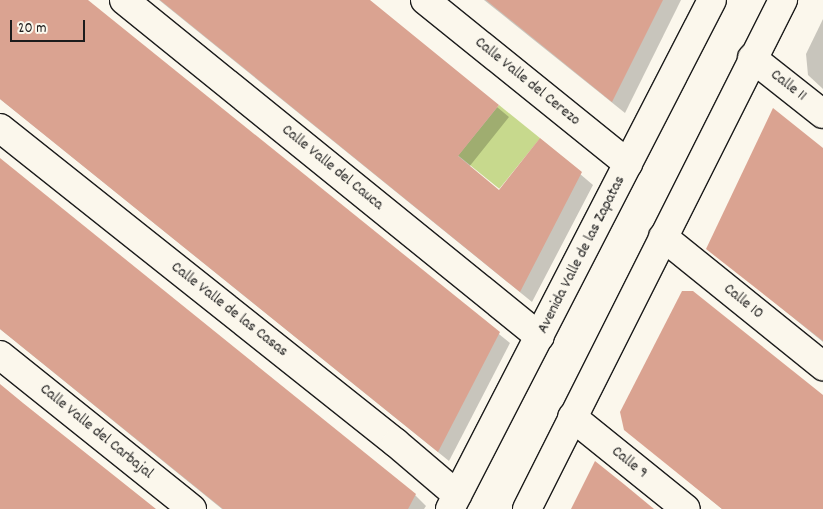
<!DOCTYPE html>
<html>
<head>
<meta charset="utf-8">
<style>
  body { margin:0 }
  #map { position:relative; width:823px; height:509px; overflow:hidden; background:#fbf7ec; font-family:Dekko,sans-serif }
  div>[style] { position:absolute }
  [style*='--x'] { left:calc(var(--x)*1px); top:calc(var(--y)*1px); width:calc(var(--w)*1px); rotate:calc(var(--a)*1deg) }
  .green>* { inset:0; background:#c7d98d; transform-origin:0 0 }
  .shadow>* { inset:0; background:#0003 }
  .building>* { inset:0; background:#daa391 }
  .roads { filter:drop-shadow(1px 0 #1c1c1c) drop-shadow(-1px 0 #1c1c1c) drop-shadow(0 1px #1c1c1c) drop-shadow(0 -1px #1c1c1c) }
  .street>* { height:28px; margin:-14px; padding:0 14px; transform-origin:14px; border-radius:14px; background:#fbf7ec }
  .secondary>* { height:28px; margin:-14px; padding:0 14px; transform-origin:14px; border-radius:14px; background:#fbf7ec }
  span { translate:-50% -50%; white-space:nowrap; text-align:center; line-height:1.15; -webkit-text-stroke:4.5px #fbf7ec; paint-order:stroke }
  .street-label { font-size:16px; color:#1c1c1c }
  .scale { position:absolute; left:10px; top:20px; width:75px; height:22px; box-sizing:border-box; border:2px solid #1c1c1c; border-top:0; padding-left:6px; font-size:15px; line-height:18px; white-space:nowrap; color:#1c1c1c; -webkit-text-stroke:4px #fbf7ec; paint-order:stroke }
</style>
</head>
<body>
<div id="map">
  <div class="green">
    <i style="left:499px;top:105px;width:53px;height:65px;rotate:39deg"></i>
  </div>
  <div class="shadow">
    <i style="clip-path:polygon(0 0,86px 0,510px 343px,449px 461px,0 99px)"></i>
    <i style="clip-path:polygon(159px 0,368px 0,509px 117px,469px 167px,499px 191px,540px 140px,593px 185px,532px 302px)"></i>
    <i style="clip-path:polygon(484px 0,681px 0,625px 113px)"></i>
    <i style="clip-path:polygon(823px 19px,823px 89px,808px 75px,806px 54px)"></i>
    <i style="clip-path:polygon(823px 149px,823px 342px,708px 248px)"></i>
    <i style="clip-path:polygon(0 160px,415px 495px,426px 506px,424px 509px,222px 509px,0 329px)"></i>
    <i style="clip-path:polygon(823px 397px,823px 509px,722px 509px,625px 429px)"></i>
  </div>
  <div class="building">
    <i style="clip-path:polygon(0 0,88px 0,500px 332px,438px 452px,0 99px)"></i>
    <i style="clip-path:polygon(160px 0,370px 0,499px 105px,458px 156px,499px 190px,540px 138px,582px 172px,520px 292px)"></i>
    <i style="clip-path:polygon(486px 0,663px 0,612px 102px)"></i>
    <i style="clip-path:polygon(773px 108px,823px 148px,823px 341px,706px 249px)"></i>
    <i style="clip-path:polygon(0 158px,416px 494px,408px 509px,223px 509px,0 329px)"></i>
    <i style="clip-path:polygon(682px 291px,693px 291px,823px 395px,823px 509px,722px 509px,624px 430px,620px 412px)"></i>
    <i style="clip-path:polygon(0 384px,23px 403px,156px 509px,0 509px)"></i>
    <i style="clip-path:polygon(595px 461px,625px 485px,654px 509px,571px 509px)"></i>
  </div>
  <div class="roads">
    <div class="street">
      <i style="--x:124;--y:0;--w:535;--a:39.01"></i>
      <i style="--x:752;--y:58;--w:90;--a:38.3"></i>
      <i style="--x:0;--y:128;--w:506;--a:38.5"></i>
      <i style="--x:396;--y:443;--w:80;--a:40.4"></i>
      <i style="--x:663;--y:237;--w:206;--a:38.9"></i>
      <i style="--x:0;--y:355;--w:246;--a:38.7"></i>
      <i style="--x:572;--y:417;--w:146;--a:38.9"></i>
    </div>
    <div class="secondary">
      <i style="--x:425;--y:0;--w:261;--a:38.9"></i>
      <i style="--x:450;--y:509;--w:572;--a:-62.76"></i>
      <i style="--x:527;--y:509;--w:570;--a:-63.3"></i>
    </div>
  </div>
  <div class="street-label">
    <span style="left:527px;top:82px;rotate:39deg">Calle Valle del Cerezo</span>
    <span style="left:788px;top:86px;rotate:38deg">Calle 11</span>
    <span style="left:332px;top:168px;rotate:39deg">Calle Valle del Cauca</span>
    <span style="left:582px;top:255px;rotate:-63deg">Avenida Valle de las Zapatas</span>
    <span style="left:743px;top:302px;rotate:39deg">Calle 10</span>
    <span style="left:229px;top:310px;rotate:38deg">Calle Valle de las Casas</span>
    <span style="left:96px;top:432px;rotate:39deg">Calle Valle del Carbajal</span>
    <span style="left:629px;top:463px;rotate:39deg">Calle 9</span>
  </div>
  <div class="scale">20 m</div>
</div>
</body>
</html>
